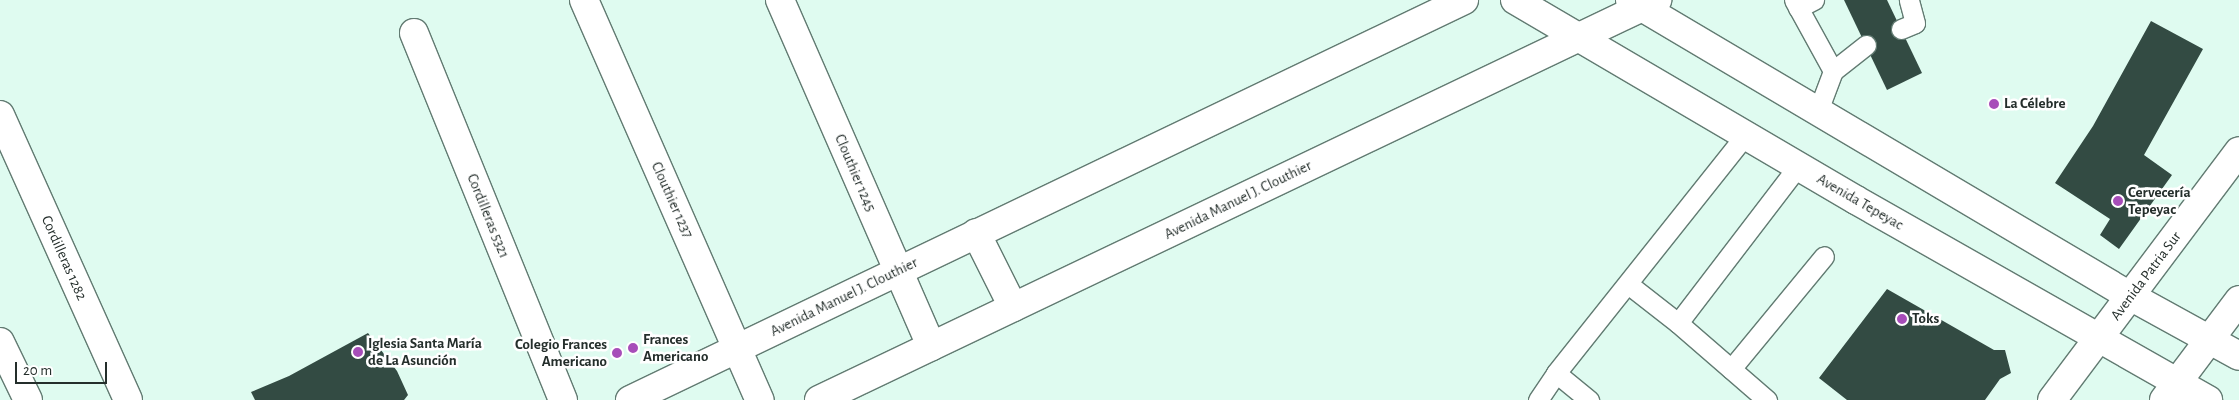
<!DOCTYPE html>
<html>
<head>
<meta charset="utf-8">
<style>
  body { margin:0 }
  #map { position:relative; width:2239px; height:400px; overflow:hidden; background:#dffbf0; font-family:"Alegreya Sans",sans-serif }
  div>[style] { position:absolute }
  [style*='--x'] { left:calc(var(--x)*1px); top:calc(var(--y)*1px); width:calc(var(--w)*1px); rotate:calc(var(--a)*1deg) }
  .building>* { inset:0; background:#334b43 }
  .roads { filter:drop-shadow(1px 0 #627b72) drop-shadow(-1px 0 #627b72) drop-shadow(0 1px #627b72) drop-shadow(0 -1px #627b72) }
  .lane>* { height:19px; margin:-9.5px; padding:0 9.5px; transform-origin:9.5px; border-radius:9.5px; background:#fff }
  .street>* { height:28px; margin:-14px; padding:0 14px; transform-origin:14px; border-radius:14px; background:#fff }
  .secondary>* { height:28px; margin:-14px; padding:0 14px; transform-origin:14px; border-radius:14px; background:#fff }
  .primary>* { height:28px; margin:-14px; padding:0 14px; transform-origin:14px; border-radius:14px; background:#fff }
  .dots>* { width:14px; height:14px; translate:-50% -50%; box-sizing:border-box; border:2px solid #fff; border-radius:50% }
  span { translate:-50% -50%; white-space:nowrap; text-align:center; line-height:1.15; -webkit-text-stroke:5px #fff; paint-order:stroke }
  .poi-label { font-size:15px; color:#242e2b; font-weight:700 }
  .left { translate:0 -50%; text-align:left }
  .right { translate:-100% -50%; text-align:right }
  .street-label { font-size:15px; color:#242e2b }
  .scale { position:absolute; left:15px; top:362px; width:92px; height:22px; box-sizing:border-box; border:2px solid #242e2b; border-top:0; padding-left:6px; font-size:15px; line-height:18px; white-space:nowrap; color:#242e2b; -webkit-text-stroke:4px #fff; paint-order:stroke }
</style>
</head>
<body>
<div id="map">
  <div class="building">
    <i style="clip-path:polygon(1844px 0,1887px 0,1922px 73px,1887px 90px)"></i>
    <i style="clip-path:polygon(2151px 21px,2203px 49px,2144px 155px,2172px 175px,2119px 249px,2100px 235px,2110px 219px,2055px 183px,2093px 126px)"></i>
    <i style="clip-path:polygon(1887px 289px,1994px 350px,2005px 350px,2011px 373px,2000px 379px,1985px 400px,1847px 400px,1819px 378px)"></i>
    <i style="clip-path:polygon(368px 333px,397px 371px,408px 395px,404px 400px,255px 400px,251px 392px,289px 376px)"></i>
  </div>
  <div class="roads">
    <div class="lane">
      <i style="--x:1794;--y:0;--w:81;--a:61.2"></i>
      <i style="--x:1833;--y:71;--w:43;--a:110.6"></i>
      <i style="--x:1798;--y:8;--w:18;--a:-27"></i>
      <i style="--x:1901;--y:29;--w:15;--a:-23"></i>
      <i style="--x:1915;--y:23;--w:24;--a:-105"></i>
      <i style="--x:1833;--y:71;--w:42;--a:-38.2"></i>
      <i style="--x:1628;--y:284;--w:63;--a:38"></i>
      <i style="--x:1678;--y:323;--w:118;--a:40.9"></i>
      <i style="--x:1678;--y:323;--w:198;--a:-52.6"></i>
      <i style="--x:1731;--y:369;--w:146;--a:-50.5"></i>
      <i style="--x:1556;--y:373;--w:43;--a:39.3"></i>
      <i style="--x:1538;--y:400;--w:32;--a:-56"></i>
      <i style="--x:1556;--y:373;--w:304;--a:-51.5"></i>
    </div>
    <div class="street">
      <i style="--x:584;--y:0;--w:437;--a:66.3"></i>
      <i style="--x:780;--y:0;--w:378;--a:66.4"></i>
      <i style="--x:414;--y:33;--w:396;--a:67.9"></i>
      <i style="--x:0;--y:115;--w:312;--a:65.8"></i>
      <i style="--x:0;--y:342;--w:64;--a:64.2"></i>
    </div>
    <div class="secondary">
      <i style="--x:1515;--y:0;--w:395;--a:30.4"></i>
      <i style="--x:1856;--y:200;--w:405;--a:29.6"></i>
      <i style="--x:1630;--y:0;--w:581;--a:30.63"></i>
      <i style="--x:2130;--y:296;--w:124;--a:28.8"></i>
      <i style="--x:976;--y:233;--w:83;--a:63.4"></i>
      <i style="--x:630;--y:400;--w:925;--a:-25.62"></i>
      <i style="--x:819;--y:400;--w:929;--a:-25.52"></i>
    </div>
    <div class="primary">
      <i style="--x:2052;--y:400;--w:311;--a:-53.1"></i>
      <i style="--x:2164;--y:400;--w:125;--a:-53.1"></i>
    </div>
  </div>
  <div class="dots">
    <i style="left:1994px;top:104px;background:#a74db9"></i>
    <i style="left:2118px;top:201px;background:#a74db9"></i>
    <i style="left:1902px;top:319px;background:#a74db9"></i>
    <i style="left:633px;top:348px;background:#a74db9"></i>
    <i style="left:358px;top:352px;background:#a74db9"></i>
    <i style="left:617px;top:353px;background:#a74db9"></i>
  </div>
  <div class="poi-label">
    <span class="left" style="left:2004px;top:104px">La Célebre</span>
    <span class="left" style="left:2128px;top:201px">Cervecería<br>Tepeyac</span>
    <span class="left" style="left:1912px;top:319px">Toks</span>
    <span class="left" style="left:643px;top:348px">Frances<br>Americano</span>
    <span class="left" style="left:368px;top:352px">Iglesia Santa María<br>de La Asunción</span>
    <span class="right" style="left:607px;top:353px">Colegio Frances<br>Americano</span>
  </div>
  <div class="street-label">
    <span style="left:855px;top:173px;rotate:67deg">Clouthier 1245</span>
    <span style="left:672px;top:200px;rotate:66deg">Clouthier 1237</span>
    <span style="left:1238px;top:200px;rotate:-26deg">Avenida Manuel J. Clouthier</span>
    <span style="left:1860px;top:202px;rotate:30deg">Avenida Tepeyac</span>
    <span style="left:488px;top:216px;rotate:68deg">Cordilleras 5321</span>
    <span style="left:64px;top:258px;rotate:66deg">Cordilleras 1282</span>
    <span style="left:2146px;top:276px;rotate:-53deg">Avenida Patria Sur</span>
    <span style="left:844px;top:297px;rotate:-26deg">Avenida Manuel J. Clouthier</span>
  </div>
  <div class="scale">20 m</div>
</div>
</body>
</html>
